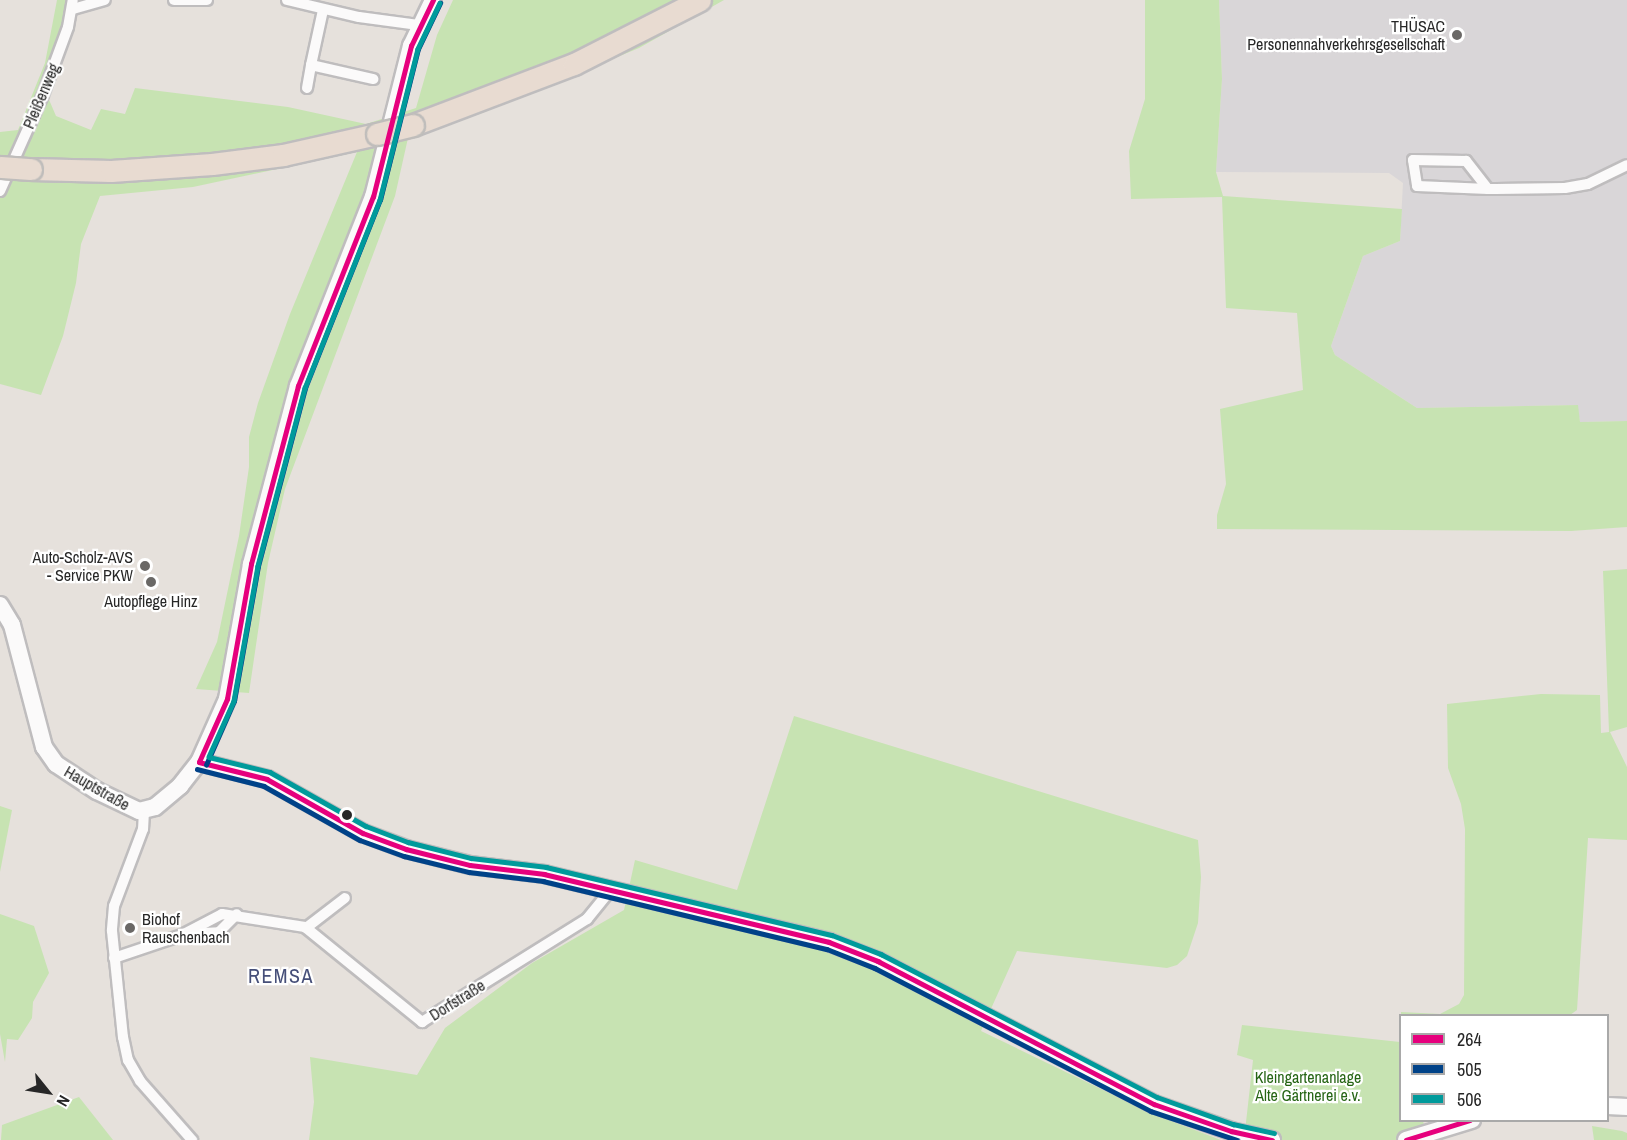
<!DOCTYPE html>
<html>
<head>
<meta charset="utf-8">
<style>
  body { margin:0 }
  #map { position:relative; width:1627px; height:1140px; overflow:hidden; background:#e6e1dc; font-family:"Archivo Narrow",sans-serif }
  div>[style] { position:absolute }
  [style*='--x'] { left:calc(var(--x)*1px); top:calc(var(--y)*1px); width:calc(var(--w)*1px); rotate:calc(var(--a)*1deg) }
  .industrial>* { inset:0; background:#d9d6d8 }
  .green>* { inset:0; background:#c7e3b2 }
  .roads { filter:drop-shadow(2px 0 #bfbdbe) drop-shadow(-2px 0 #bfbdbe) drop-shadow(0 2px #bfbdbe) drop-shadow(0 -2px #bfbdbe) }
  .street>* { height:10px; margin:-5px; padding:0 5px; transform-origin:5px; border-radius:5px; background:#fbfafa }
  .secondary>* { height:16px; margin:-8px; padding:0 8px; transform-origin:8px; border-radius:8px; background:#fbfafa }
  .highway>* { height:21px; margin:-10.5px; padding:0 10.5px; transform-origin:10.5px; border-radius:10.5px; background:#e8dbd1 }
  .bridges { filter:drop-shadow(2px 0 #bfbdbb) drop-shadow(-2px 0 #bfbdbb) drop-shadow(0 2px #bfbdbb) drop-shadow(0 -2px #bfbdbb) }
  .highway-bridge>* { height:21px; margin:-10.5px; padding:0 10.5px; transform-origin:10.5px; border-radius:10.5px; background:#e8dbd1 }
  .bus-1>* { height:4.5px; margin:-2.25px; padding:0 2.25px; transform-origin:2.25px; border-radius:2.25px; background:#e6007d }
  .bus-2>* { height:4.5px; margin:-2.25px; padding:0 2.25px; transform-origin:2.25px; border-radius:2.25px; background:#004288 }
  .bus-3>* { height:4.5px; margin:-2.25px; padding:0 2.25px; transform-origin:2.25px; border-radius:2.25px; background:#009a9b }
  .dots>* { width:16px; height:16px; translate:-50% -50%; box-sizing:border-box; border:3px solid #fff; border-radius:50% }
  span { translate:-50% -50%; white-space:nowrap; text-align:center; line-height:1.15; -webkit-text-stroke:4.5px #fff; paint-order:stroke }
  .poi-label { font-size:16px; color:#272727 }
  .right { translate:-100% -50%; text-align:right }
  .left { translate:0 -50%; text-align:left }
  .street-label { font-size:16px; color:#272727 }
  .park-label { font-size:16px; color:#266515 }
  .quarter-label { font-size:20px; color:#464f79; letter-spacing:1.5px }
  .legend { position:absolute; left:1399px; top:1014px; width:210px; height:108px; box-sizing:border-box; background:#fff; border:2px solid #a9a9a9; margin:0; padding:8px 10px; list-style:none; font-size:18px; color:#272727 }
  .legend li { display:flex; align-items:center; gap:12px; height:30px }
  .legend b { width:30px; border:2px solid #a9a9a9 }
  .north { position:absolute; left:18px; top:1062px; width:60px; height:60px; -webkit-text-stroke:4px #fff; paint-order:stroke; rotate:120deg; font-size:16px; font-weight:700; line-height:24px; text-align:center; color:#272727 }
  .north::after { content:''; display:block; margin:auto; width:21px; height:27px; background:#272727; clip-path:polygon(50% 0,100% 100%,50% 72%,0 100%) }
</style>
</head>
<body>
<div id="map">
  <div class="industrial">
    <i style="clip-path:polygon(1219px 0,1627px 0,1627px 421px,1580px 422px,1577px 405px,1417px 408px,1335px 355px,1331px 346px,1363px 256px,1400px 241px,1403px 183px,1389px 173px,1216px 172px,1222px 79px)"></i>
  </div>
  <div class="green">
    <i style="clip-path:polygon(57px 0,67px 0,47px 95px,56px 116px,91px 130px,101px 109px,125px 114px,135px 88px,288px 107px,366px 124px,416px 108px,437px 35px,453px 0,724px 0,639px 48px,482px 113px,408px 138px,395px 196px,285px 489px,268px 563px,249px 693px,196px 689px,217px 642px,239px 536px,249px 467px,249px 437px,258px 403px,290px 314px,357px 152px,193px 187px,100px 196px,81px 244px,76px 283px,63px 336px,41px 395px,0 384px,0 132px,18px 130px,45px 63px)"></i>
    <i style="clip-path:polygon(1145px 0,1219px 0,1222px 79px,1216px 172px,1223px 196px,1402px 209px,1400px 241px,1363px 256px,1331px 346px,1335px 355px,1417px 408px,1578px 405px,1580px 422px,1627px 421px,1627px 527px,1571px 531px,1217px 529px,1217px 515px,1226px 484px,1220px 409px,1303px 390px,1297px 313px,1226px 308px,1222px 197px,1131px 199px,1129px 151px,1145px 99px)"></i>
    <i style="clip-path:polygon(1627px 569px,1627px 727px,1610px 732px,1627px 767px,1627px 840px,1588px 838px,1577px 1010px,1570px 1015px,1401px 1015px,1401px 1012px,1440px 1014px,1459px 1004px,1464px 995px,1465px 829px,1461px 804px,1448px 768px,1447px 704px,1541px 694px,1600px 695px,1601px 733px,1609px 732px,1603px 571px)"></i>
    <i style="clip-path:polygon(794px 716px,1198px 840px,1201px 877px,1198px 923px,1187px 956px,1177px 965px,1167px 968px,1017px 951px,981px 1031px,1153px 1114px,1221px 1140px,309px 1140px,314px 1102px,310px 1057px,417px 1075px,445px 1028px,532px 963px,624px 910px,635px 860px,737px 890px)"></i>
    <i style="clip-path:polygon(0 806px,12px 810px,0 872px)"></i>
    <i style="clip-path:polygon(0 914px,34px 926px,49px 973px,33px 1002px,32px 1018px,18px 1040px,7px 1039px,5px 1062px,0 1034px)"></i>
    <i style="clip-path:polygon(1242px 1025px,1400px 1042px,1400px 1120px,1423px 1121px,1428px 1140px,1244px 1140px,1253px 1060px,1237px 1055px)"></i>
    <i style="clip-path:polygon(79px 1097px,113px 1140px,1px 1140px,2px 1125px)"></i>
    <i style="clip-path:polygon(1592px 1126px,1622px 1131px,1627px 1133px,1627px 1140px,1594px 1140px)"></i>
  </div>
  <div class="roads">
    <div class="street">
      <i style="--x:174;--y:0;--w:33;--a:0"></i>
      <i style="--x:287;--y:0;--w:74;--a:13.3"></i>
      <i style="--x:359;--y:17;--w:60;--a:7.7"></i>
      <i style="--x:73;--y:9;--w:33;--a:-16"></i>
      <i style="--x:323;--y:10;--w:56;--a:102.3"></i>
      <i style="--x:311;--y:65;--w:64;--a:12.7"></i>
      <i style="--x:307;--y:88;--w:23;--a:-80"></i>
      <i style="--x:1488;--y:189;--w:36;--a:-128"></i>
      <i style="--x:1466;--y:161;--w:53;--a:-178.9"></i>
      <i style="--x:1413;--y:160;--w:26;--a:81"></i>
      <i style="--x:1417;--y:186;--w:71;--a:2.4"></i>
      <i style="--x:1488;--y:189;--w:8;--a:0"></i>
      <i style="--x:1496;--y:189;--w:69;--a:-0.8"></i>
      <i style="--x:1565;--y:188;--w:23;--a:-10"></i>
      <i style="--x:1588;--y:184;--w:43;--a:-26"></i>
      <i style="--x:0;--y:191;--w:105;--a:-65.9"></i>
      <i style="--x:43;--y:95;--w:72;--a:-69.8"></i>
      <i style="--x:68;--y:27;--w:27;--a:-80"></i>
      <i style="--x:144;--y:811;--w:18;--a:93"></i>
      <i style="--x:143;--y:829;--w:82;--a:110.6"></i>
      <i style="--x:114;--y:906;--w:25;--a:95"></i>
      <i style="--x:112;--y:931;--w:107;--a:84.1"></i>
      <i style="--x:123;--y:1037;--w:24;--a:78"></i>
      <i style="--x:128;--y:1060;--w:24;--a:60"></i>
      <i style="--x:140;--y:1081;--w:79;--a:48.6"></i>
      <i style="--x:306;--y:928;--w:49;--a:-37.6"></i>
      <i style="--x:185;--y:934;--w:34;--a:-3"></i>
      <i style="--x:219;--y:932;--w:25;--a:-45"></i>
      <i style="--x:114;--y:958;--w:72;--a:-18.7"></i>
      <i style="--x:182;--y:935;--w:45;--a:-27.7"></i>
      <i style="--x:222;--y:914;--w:84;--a:8.9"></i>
      <i style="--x:305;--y:927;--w:151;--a:39.1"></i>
      <i style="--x:422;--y:1022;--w:195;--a:-32"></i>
      <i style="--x:587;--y:919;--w:36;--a:-51"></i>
    </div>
    <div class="secondary">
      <i style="--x:0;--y:605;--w:23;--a:59"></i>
      <i style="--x:12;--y:625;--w:126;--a:75.3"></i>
      <i style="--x:44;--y:747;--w:21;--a:55"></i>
      <i style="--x:56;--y:764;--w:49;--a:33.4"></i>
      <i style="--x:97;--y:791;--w:47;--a:25.5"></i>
      <i style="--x:139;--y:811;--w:16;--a:-14"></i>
      <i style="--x:155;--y:807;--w:33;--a:-40"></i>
      <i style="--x:180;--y:786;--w:31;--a:-52"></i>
      <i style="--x:199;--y:762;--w:69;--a:-66"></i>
      <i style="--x:227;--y:699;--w:137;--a:-79.9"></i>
      <i style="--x:251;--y:564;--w:184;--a:-75.2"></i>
      <i style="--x:298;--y:386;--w:203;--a:-68.4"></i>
      <i style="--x:373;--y:197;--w:156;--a:-75.9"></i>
      <i style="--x:411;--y:46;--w:51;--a:-64.4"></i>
      <i style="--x:199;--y:762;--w:70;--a:14"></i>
      <i style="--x:267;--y:779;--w:110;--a:29.4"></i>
      <i style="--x:363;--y:833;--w:46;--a:20.4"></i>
      <i style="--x:406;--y:849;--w:66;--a:14"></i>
      <i style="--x:470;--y:865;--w:75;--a:6.9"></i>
      <i style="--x:544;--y:874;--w:293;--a:13.4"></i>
      <i style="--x:829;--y:942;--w:53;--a:21.2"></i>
      <i style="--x:878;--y:961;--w:311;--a:27.4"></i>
      <i style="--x:1154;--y:1104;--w:82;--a:19.3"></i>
      <i style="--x:1231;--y:1131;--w:42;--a:12.4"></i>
      <i style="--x:1608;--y:1106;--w:19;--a:3"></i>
      <i style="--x:1406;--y:1140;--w:69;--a:-16.9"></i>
    </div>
    <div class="highway">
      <i style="--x:413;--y:125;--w:172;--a:-20.8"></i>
      <i style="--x:574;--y:64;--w:141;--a:-26.9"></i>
      <i style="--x:31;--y:169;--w:80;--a:1.4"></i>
      <i style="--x:111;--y:171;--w:101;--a:-4"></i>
      <i style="--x:212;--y:164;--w:72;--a:-7.2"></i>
      <i style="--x:283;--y:155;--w:96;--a:-12.6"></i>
    </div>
  </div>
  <div class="bridges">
    <div class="highway-bridge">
      <i style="--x:377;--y:134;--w:37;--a:-14"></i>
      <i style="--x:0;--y:167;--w:31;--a:4"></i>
    </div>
  </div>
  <div class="bus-1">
    <i style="--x:199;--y:762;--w:70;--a:14"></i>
    <i style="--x:267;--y:779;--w:110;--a:29.4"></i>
    <i style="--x:363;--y:833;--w:46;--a:20.4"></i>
    <i style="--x:406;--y:849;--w:66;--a:14"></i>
    <i style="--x:470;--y:865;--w:75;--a:6.9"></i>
    <i style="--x:544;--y:874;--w:293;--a:13.4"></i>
    <i style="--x:829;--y:942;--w:53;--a:21.2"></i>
    <i style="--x:878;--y:961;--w:311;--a:27.4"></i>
    <i style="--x:1154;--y:1104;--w:82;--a:19.3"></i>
    <i style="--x:1231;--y:1131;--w:42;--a:12.4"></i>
    <i style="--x:199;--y:762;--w:69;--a:-66"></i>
    <i style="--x:227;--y:699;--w:137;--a:-79.9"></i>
    <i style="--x:251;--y:564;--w:184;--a:-75.2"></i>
    <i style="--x:298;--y:386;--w:203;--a:-68.4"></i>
    <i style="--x:373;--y:197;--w:156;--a:-75.9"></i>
    <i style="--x:411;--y:46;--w:51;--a:-64.4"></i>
    <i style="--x:1406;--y:1140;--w:67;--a:-17.4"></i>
  </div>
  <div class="bus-2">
    <i style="--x:206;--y:765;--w:70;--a:-66.4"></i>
    <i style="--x:234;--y:701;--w:137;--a:-79.9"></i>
    <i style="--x:258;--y:566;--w:184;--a:-75.2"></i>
    <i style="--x:305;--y:388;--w:202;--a:-68.3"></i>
    <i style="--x:380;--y:200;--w:156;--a:-75.9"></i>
    <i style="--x:418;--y:49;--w:51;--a:-64.4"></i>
    <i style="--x:197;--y:769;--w:69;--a:14.2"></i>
    <i style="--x:264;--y:786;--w:110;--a:29.4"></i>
    <i style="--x:360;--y:840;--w:47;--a:20"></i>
    <i style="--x:404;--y:856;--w:67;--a:13.8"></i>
    <i style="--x:469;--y:872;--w:75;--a:6.9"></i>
    <i style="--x:543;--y:881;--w:292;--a:13.5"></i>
    <i style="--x:827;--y:949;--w:52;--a:21.6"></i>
    <i style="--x:875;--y:968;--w:311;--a:27.4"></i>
    <i style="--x:1151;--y:1111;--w:91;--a:18.6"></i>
  </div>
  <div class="bus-3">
    <i style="--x:440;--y:3;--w:51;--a:115.6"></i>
    <i style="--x:418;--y:49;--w:156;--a:104.1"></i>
    <i style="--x:380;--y:200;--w:202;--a:111.7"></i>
    <i style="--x:305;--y:388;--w:184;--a:104.8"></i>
    <i style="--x:258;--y:566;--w:137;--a:100.1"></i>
    <i style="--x:234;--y:701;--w:61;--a:114.1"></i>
    <i style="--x:209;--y:757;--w:63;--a:13.8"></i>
    <i style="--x:270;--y:772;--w:110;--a:29.4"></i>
    <i style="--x:366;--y:826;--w:45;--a:20.9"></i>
    <i style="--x:408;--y:842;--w:65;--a:14.3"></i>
    <i style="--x:471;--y:858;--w:76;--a:6.8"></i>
    <i style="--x:546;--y:867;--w:294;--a:13.4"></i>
    <i style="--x:832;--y:935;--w:53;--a:21.2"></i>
    <i style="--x:881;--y:954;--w:311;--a:27.4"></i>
    <i style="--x:1157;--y:1097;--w:81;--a:19.6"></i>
    <i style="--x:1233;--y:1124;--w:42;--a:12.4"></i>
  </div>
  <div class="dots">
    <i style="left:1457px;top:35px;background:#6a6866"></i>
    <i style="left:145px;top:566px;background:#6a6866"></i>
    <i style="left:151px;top:582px;background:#6a6866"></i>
    <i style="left:347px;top:815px;background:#272727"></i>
    <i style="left:130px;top:928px;background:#6a6866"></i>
  </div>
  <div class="poi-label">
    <span class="right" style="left:1445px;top:35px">THÜSAC<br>Personennahverkehrsgesellschaft</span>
    <span class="right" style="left:133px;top:566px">Auto-Scholz-AVS<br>- Service PKW</span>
    <span style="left:151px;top:601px">Autopflege Hinz</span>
    <span class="left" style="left:142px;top:928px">Biohof<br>Rauschenbach</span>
  </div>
  <div class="street-label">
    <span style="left:41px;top:96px;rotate:-67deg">Pleißenweg</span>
    <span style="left:97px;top:788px;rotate:30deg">Hauptstraße</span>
    <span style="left:457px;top:1000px;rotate:-32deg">Dorfstraße</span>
  </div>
  <div class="park-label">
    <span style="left:1308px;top:1086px">Kleingartenanlage<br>Alte Gärtnerei e.v.</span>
  </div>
  <div class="quarter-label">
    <span style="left:281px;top:975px">REMSA</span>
  </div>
  <ul class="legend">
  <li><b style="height:8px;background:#e6007d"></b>264</li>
  <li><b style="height:8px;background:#004288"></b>505</li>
  <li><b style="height:8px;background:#009a9b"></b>506</li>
  </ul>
  <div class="north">N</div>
</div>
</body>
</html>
